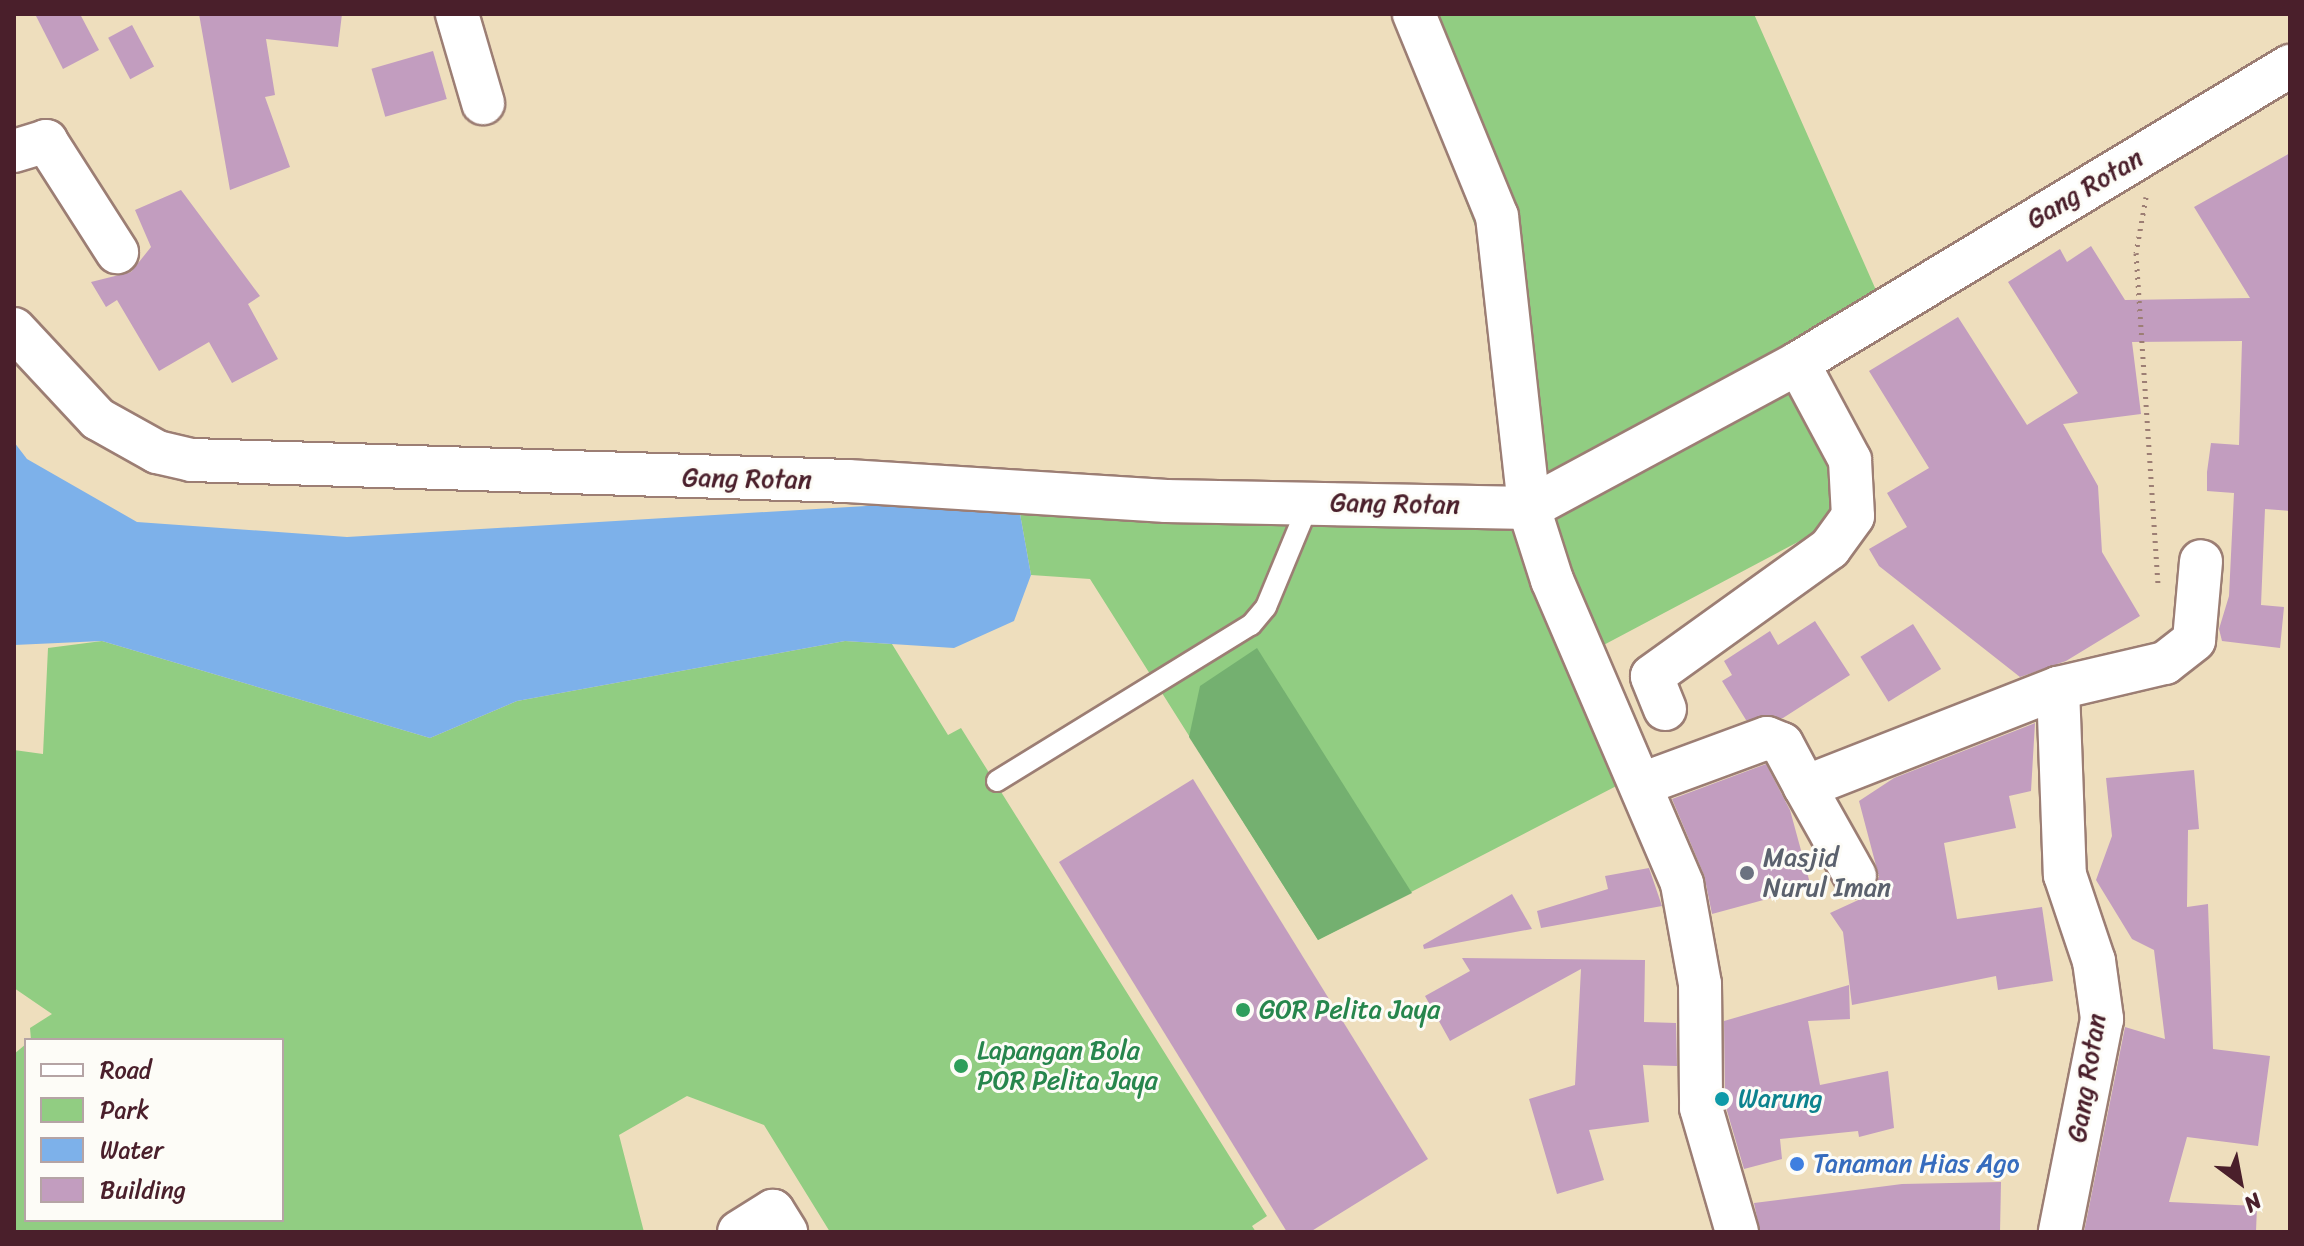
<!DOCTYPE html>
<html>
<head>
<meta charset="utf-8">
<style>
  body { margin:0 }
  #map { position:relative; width:2304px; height:1246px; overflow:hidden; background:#eedebd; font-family:Sriracha,sans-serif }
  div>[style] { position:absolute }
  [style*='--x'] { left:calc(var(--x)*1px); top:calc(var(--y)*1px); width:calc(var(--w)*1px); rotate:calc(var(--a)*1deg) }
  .green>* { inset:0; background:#91cd82 }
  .forest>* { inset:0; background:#74b070 }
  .water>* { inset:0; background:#7db1ea }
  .building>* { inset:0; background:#c29dbf; transform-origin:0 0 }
  .path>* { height:5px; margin-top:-2.5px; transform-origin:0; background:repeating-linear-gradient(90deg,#9c7e74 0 2px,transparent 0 8px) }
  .roads { filter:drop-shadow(2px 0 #9c7e74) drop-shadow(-2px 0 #9c7e74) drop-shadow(0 2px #9c7e74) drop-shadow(0 -2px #9c7e74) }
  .lane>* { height:20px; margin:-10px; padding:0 10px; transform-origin:10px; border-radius:10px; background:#fff }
  .street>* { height:42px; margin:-21px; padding:0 21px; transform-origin:21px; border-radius:21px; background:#fff }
  .dots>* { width:22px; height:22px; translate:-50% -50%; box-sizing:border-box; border:4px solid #fdfcf7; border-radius:50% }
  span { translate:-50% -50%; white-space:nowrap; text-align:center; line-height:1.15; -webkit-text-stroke:6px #fdfcf7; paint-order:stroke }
  .street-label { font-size:26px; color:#4a1f2b }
  .worship-label { font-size:26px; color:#5b616d }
  .left { translate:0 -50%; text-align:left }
  .leisure-label { font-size:26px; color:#27864d }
  .culture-label { font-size:26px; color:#0d838f }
  .shop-label { font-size:26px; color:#366cbe }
  .frame { position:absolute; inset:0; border:16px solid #4a1f2b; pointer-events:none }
  .legend { position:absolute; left:24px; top:1038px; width:260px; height:184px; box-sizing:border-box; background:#fdfcf7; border:2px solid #b5a4a5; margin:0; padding:10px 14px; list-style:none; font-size:24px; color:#4a1f2b }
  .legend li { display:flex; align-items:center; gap:16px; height:40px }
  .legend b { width:40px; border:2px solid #b5a4a5 }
  .north { position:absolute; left:2200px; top:1142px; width:80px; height:80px; -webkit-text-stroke:6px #fdfcf7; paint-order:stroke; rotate:148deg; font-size:22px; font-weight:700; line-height:32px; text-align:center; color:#4a1f2b }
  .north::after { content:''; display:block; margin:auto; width:28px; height:36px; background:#4a1f2b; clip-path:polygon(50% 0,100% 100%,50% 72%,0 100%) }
</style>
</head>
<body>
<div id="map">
  <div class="green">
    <i style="clip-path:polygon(1433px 14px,1754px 14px,1887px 315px,1789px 373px,1842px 466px,1847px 516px,1581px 657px,1628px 780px,1318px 940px,1090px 579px,1031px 575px,1017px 497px,1528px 502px,1505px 305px,1404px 39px)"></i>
    <i style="clip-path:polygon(102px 641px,430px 738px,517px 701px,845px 641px,892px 644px,948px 735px,961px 728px,1267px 1216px,1252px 1226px,1256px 1232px,830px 1232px,764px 1125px,687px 1096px,619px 1135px,644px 1232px,14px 1232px,14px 1054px,26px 1044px,26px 1220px,282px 1220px,282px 1040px,31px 1040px,30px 1028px,52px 1014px,14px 988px,14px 750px,43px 754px,48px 648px)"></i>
  </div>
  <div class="forest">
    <i style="clip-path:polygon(1257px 648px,1412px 893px,1318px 940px,1189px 737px,1200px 686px)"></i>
  </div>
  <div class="water">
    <i style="clip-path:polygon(14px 442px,27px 459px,137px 522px,347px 537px,1017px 497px,1031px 575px,1014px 621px,954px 648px,845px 641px,517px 701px,430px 738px,102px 641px,14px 645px)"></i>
  </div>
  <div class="building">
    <i style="clip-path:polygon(35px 14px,80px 14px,99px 50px,63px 69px)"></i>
    <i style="clip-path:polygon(199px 14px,342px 14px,338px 47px,266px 39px,275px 95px,265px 97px,290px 167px,230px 190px)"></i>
    <i style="left:132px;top:25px;width:47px;height:27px;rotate:62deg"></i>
    <i style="left:433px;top:51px;width:50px;height:64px;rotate:74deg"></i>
    <i style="clip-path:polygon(2290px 153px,2290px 511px,2265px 509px,2261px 605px,2284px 607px,2280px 648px,2222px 641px,2219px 629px,2229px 596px,2234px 493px,2207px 491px,2207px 472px,2211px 443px,2239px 445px,2242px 341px,2132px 342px,2141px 414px,2063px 424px,2098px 486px,2102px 552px,2140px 616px,2066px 661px,2020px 677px,1879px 566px,1869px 549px,1907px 527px,1887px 493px,1929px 468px,1869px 371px,1958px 317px,2027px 425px,2078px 393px,2008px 282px,2060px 249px,2067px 262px,2091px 246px,2125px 300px,2250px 298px,2194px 207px)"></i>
    <i style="clip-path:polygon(181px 190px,260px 296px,248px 304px,278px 359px,232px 383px,209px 342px,159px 371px,117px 300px,106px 307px,91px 282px,131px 272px,151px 247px,135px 210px)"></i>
    <i style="clip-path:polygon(1815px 621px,1850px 675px,1783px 718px,1746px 720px,1722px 681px,1732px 675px,1724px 661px,1770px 631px,1778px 645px)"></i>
    <i style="left:1913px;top:624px;width:53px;height:62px;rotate:58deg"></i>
    <i style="clip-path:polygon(2035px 723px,2031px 791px,2009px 796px,2016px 828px,1944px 843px,1957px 919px,2042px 907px,2053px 981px,1998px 990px,1996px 976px,1852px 1005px,1843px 932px,1830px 913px,1867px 896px,1879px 877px,1859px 801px,1894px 778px)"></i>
    <i style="clip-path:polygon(1766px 764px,1790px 810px,1811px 887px,1712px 914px,1704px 875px,1672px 799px)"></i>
    <i style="clip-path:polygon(2194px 770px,2199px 829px,2188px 830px,2187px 907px,2208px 904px,2213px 1049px,2270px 1056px,2258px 1146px,2187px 1137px,2169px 1202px,2257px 1206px,2256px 1232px,2084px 1232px,2125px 1027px,2165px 1039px,2154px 950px,2132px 939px,2096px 880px,2112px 836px,2106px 778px)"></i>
    <i style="clip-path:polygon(1193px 779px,1428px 1159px,1310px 1232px,1287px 1232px,1059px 862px)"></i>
    <i style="clip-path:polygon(1649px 868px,1662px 906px,1541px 928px,1537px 911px,1608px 889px,1605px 876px)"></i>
    <i style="clip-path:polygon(1512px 894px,1532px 929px,1424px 949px,1423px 945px)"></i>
    <i style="clip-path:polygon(1462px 958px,1645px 960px,1644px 1022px,1676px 1023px,1677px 1066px,1643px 1065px,1649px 1122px,1589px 1130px,1604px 1180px,1557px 1194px,1529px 1099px,1575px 1085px,1581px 969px,1450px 1041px,1425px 996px,1470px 971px)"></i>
    <i style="clip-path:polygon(1849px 985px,1850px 1019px,1808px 1021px,1820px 1085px,1888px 1071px,1894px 1128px,1859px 1137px,1858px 1131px,1780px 1139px,1782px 1159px,1744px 1169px,1725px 1104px,1724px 1021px)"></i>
    <i style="clip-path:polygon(2001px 1182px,2000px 1232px,1760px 1232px,1754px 1203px,1902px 1184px)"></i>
  </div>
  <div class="path">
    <i style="--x:2146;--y:197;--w:57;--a:100.1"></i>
    <i style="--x:2136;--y:253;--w:333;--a:86.2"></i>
  </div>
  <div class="roads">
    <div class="lane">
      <i style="--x:997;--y:781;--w:298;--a:-31.6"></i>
      <i style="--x:1251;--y:625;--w:23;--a:-50"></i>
      <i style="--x:1266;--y:607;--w:113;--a:-67.5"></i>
    </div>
    <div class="street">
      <i style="--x:457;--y:14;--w:93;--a:73.7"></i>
      <i style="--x:1414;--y:14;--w:218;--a:67.7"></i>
      <i style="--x:1497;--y:216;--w:294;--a:83.7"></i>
      <i style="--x:1529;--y:508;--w:76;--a:72.3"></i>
      <i style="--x:1552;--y:580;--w:331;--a:66.8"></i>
      <i style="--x:1682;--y:884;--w:102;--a:79.8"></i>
      <i style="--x:1700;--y:984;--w:124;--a:89.5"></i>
      <i style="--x:1701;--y:1108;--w:129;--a:73.8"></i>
      <i style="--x:14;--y:151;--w:34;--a:-17"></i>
      <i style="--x:46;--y:141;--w:132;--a:57.4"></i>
      <i style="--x:14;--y:329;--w:123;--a:47"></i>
      <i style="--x:98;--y:419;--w:68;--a:29.2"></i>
      <i style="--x:157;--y:452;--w:36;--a:13"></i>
      <i style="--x:192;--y:460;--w:656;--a:1.83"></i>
      <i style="--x:848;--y:481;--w:319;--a:3.6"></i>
      <i style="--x:1166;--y:501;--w:363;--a:1.1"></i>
      <i style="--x:1529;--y:508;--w:306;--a:-28.3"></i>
      <i style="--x:1798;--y:363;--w:575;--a:-31.12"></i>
      <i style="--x:2058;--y:688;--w:187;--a:87.9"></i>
      <i style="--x:2065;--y:875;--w:91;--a:71.4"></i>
      <i style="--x:2094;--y:961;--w:59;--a:82.1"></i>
      <i style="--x:2102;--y:1019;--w:217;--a:101.2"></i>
      <i style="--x:1665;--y:709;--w:35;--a:-112"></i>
      <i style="--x:1652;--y:676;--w:219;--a:-35.7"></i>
      <i style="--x:1830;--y:548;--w:39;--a:-54"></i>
      <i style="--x:1853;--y:516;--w:56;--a:-93.1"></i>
      <i style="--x:1850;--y:460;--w:110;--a:-118.2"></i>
      <i style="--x:1642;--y:784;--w:133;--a:-20.2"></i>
      <i style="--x:1767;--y:738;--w:16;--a:22"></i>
      <i style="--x:1782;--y:744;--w:49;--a:61.9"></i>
      <i style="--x:1805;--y:787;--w:272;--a:-21.4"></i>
      <i style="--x:2058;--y:688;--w:110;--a:-13.2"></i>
      <i style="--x:2165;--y:663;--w:37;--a:-38"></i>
      <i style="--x:2194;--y:640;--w:79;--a:-84.9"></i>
      <i style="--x:1805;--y:787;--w:102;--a:60.7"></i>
      <i style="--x:739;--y:1232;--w:40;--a:-32"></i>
      <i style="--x:773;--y:1211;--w:25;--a:58"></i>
    </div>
  </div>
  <div class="dots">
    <i style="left:1747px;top:873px;background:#6b7280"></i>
    <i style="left:1243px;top:1010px;background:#2e9e5b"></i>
    <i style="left:961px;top:1066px;background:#2e9e5b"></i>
    <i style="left:1722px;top:1099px;background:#0f9aa8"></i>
    <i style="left:1797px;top:1164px;background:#3f7fe0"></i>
  </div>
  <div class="street-label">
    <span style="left:2085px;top:189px;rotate:-31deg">Gang Rotan</span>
    <span style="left:747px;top:479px;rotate:1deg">Gang Rotan</span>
    <span style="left:1395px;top:504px;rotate:1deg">Gang Rotan</span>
    <span style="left:2087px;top:1078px;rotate:-81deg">Gang Rotan</span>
  </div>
  <div class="worship-label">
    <span class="left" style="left:1763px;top:873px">Masjid<br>Nurul Iman</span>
  </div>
  <div class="leisure-label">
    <span class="left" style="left:1259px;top:1010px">GOR Pelita Jaya</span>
    <span class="left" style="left:977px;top:1066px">Lapangan Bola<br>POR Pelita Jaya</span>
  </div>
  <div class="culture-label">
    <span class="left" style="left:1738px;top:1099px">Warung</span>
  </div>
  <div class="shop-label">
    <span class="left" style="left:1813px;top:1164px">Tanaman Hias Ago</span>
  </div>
  <div class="frame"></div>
  <ul class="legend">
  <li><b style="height:10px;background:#fff"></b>Road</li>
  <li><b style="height:22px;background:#91cd82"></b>Park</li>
  <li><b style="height:22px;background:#7db1ea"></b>Water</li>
  <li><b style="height:22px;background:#c29dbf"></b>Building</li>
  </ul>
  <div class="north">N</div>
</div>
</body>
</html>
